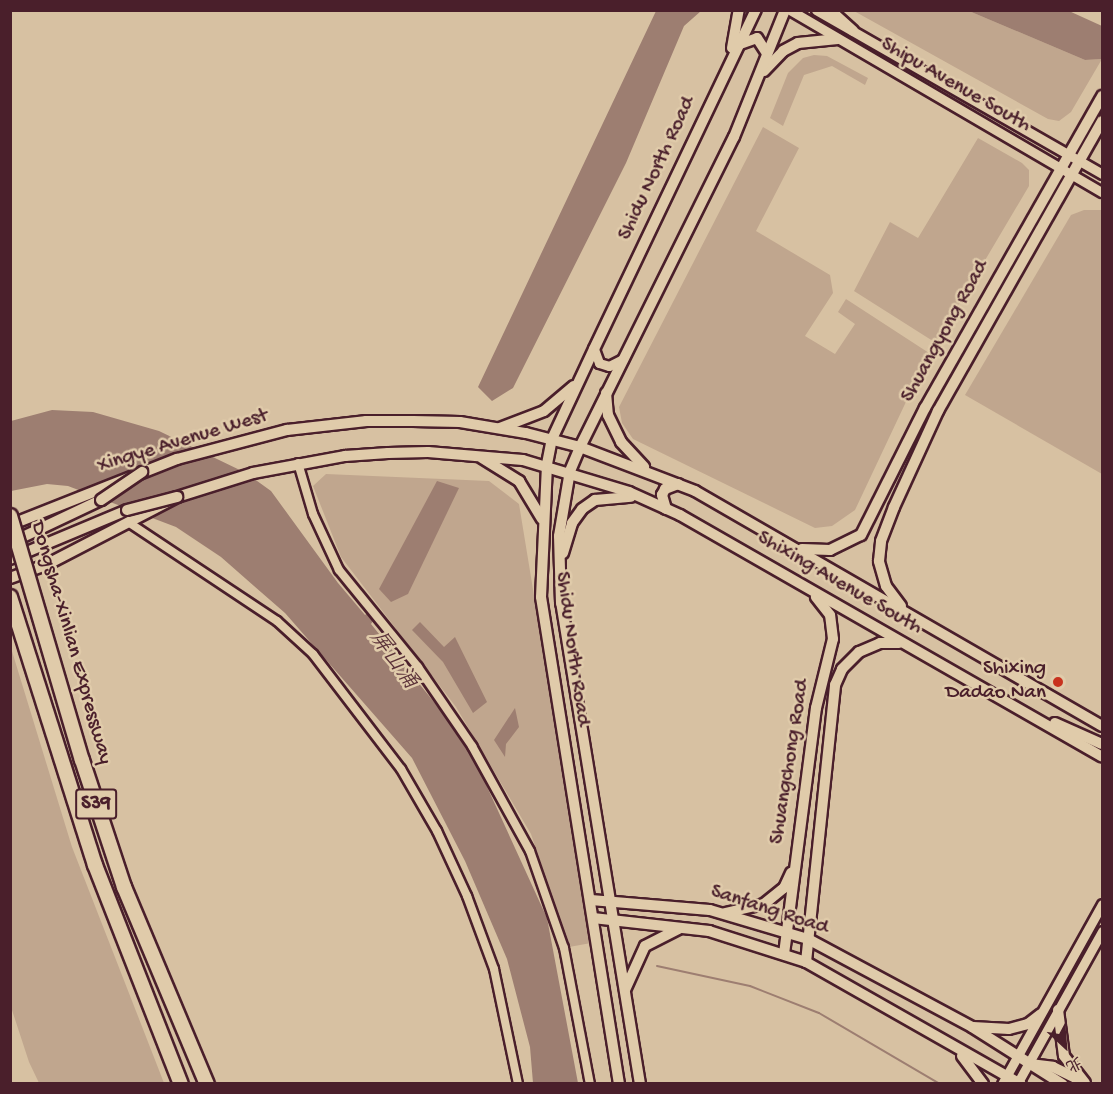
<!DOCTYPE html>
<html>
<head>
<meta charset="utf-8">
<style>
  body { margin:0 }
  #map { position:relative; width:1113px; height:1094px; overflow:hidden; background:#d7c1a2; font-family:"Gochi Hand","LXGW WenKai TC",sans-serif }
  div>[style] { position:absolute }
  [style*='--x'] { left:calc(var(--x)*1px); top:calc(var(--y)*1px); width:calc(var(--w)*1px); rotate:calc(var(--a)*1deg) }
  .green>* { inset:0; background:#c0a68e }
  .water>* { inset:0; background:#9d7e71 }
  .stream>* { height:2px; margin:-1px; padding:0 1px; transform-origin:1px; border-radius:1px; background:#9d7e71 }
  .roads { filter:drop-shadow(2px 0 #4a1f2b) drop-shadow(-2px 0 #4a1f2b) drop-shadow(0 2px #4a1f2b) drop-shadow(0 -2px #4a1f2b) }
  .minor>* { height:8px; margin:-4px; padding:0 4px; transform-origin:4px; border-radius:4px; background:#e0cbaa }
  .tertiary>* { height:9px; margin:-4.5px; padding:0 4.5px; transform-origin:4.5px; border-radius:4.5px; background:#e0cbaa }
  .secondary>* { height:10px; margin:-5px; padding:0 5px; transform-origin:5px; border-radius:5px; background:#e0cbaa }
  .motorway>* { height:14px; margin:-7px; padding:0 7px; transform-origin:7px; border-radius:7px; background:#e0cbaa }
  .bridges { filter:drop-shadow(2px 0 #4a1f2b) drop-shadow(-2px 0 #4a1f2b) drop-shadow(0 2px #4a1f2b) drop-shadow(0 -2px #4a1f2b) }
  .secondary-bridge>* { height:10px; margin:-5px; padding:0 5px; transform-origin:5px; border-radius:5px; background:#e0cbaa }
  .motorway-bridge>* { height:14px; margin:-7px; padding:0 7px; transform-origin:7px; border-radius:7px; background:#e0cbaa }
  .dots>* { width:16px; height:16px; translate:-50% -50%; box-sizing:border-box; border:3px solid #e0cbaa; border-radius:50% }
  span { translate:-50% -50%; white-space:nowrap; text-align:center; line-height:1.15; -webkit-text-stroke:5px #e0cbaa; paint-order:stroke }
  .shield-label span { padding:2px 4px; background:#e0cbaa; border:2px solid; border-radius:4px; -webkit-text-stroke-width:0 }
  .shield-label { font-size:20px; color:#4a1f2b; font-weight:700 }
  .street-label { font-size:21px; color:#4a1f2b }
  .poi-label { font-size:21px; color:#4a1f2b }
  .right { translate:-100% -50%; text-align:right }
  .water-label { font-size:22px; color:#5b3239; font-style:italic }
  .frame { position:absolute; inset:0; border:12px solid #4a1f2b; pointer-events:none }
  .north { position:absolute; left:1035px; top:1016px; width:60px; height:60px; -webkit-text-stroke:4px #e0cbaa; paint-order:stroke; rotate:154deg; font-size:16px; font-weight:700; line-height:24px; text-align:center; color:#4a1f2b }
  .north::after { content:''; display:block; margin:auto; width:21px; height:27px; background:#4a1f2b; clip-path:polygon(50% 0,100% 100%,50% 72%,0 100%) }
</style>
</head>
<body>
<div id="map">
  <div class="green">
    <i style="clip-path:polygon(854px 11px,969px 11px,1085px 60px,1102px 59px,1071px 112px,1059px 121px,1048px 119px)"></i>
    <i style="clip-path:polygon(814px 55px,827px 56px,868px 78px,865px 85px,832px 66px,804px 75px,783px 126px,770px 118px,788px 73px,803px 58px)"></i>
    <i style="clip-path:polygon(763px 127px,799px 148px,756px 231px,830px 275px,833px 293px,805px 336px,835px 354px,855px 324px,838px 312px,846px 299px,929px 353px,855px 510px,832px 526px,815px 528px,633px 439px,622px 423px,619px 407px)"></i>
    <i style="clip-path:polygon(978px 138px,1022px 163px,1029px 170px,1029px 186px,936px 343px,854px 291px,890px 222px,918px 238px)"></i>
    <i style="clip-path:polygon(1084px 210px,1102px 210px,1102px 474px,965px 395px,1071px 215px)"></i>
    <i style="clip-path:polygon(326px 474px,489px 481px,519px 504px,591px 943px,569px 947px,531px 834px,456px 707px,341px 557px,313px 486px)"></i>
    <i style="clip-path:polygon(11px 648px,72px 847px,164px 1083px,39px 1083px,29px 1062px,10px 1004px)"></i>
  </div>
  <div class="water">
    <i style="clip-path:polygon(656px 11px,701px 11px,684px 26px,626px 163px,513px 388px,492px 401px,478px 387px)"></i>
    <i style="clip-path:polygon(969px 11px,1069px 11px,1102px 26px,1102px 59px,1085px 60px)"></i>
    <i style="clip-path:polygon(52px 410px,93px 412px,159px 431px,246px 473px,271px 491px,338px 583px,365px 615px,370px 611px,375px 618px,371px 624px,467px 743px,547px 918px,578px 1083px,533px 1083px,530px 1047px,507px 959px,465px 861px,412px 758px,285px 613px,221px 557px,176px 527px,68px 486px,47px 484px,11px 491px,11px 421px)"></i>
    <i style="clip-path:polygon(437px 481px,459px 488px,408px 594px,391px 602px,379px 589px)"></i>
    <i style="clip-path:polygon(420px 622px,444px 647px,455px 637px,487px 702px,473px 713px,443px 662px,412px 630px)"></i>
    <i style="clip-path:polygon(515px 708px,519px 727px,506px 744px,505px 757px,494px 740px)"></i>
  </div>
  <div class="stream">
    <i style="--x:657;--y:966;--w:95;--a:12.1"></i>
    <i style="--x:750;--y:986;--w:74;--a:21.4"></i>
    <i style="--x:819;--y:1013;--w:140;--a:30.4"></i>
  </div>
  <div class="roads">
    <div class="minor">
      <i style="--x:298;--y:463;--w:53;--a:73.6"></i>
      <i style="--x:313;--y:514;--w:62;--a:65.1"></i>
      <i style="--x:339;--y:570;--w:125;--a:50.8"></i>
      <i style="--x:418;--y:667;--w:96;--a:55.6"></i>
      <i style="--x:472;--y:746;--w:120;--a:61.1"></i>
      <i style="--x:530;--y:851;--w:103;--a:70.7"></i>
      <i style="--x:564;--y:948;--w:138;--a:79.2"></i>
      <i style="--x:128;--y:522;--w:179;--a:33.6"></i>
      <i style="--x:277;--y:621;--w:49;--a:42.5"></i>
      <i style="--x:313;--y:654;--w:145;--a:52.6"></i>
      <i style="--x:401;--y:769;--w:72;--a:59.9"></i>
      <i style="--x:437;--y:831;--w:72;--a:65.2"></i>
      <i style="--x:467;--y:896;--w:78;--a:69.7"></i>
      <i style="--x:494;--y:969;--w:117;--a:78.2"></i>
    </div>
    <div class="tertiary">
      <i style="--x:790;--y:10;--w:361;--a:30.3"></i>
      <i style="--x:816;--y:10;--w:330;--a:29.8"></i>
      <i style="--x:594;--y:349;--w:15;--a:70"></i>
      <i style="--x:599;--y:363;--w:10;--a:17"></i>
      <i style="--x:609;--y:366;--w:16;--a:-27"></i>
      <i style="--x:1002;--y:1084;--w:206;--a:-60.9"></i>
      <i style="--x:1017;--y:1084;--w:175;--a:-60.9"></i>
    </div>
    <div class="secondary">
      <i style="--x:830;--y:10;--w:31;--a:42"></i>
      <i style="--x:740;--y:44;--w:18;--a:-19"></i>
      <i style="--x:757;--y:38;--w:17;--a:57"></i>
      <i style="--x:732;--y:48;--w:39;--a:-80"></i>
      <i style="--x:764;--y:71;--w:28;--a:-46"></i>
      <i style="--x:783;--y:51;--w:17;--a:-28"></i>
      <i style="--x:798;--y:43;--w:40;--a:-5.7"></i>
      <i style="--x:606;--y:393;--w:22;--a:85"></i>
      <i style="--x:608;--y:415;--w:30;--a:64"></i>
      <i style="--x:621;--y:442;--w:34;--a:47"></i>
      <i style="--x:500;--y:428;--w:47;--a:-21.1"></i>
      <i style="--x:544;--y:411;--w:39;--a:-40"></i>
      <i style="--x:482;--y:458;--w:44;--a:31.9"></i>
      <i style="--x:519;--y:481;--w:44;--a:58.8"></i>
      <i style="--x:666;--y:509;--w:15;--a:-106"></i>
      <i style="--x:662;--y:495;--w:7;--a:-63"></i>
      <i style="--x:665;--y:489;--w:14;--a:-21"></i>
      <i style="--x:10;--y:525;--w:180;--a:-21.6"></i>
      <i style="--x:177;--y:459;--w:114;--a:-14.8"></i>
      <i style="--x:287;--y:430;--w:80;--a:-6.5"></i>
      <i style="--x:366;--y:421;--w:47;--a:0"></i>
      <i style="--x:413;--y:421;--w:47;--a:1.2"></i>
      <i style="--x:460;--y:422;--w:67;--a:9.5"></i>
      <i style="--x:526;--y:433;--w:56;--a:14.5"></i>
      <i style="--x:580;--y:447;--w:123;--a:20.9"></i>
      <i style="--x:695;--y:491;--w:470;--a:30"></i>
      <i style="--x:10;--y:543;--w:101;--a:-25.3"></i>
      <i style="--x:802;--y:549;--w:28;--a:2"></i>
      <i style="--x:830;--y:550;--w:34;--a:-26"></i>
      <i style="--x:861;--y:535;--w:142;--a:-63.3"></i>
      <i style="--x:925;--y:408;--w:359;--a:-60.4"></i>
      <i style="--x:563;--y:553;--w:31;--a:-73"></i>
      <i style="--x:572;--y:523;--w:17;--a:-54"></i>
      <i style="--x:582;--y:509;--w:16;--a:-35"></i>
      <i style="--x:595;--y:500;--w:36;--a:-5"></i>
      <i style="--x:10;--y:559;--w:127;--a:-22.7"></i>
      <i style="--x:10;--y:578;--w:38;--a:-20"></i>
      <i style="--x:46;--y:565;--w:148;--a:-27.4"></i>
      <i style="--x:177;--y:497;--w:80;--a:-17.5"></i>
      <i style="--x:253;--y:473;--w:94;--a:-10.5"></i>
      <i style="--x:345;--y:456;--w:43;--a:-4"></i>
      <i style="--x:388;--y:453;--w:40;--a:-1.4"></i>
      <i style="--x:428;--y:452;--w:95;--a:4.8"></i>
      <i style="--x:523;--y:460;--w:111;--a:16.8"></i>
      <i style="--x:629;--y:492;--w:56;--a:24.3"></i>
      <i style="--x:680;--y:515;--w:486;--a:29.8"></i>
      <i style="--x:901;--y:606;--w:25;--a:-127"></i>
      <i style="--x:886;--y:586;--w:26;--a:-106"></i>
      <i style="--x:879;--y:561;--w:20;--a:-84"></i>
      <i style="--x:881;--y:541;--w:36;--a:-69"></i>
      <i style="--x:894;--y:507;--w:106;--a:-65.4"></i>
      <i style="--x:938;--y:411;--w:333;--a:-60.5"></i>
      <i style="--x:1055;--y:723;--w:51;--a:24.1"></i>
      <i style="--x:591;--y:900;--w:119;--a:4.8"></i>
      <i style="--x:710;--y:910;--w:102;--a:16.5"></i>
      <i style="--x:808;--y:939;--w:186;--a:28.2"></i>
      <i style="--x:972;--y:1027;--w:107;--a:32.3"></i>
      <i style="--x:725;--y:913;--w:40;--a:-13"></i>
      <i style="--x:764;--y:904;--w:26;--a:-39"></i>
      <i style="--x:784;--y:888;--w:17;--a:-65"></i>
      <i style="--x:593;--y:918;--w:117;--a:6.4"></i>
      <i style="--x:709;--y:931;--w:102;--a:17.7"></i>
      <i style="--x:806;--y:962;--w:247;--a:29.6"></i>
      <i style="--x:784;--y:954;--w:248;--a:-82.6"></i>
      <i style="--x:816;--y:708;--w:71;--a:-76.2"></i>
      <i style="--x:833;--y:639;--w:24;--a:-97"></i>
      <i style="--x:830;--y:615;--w:23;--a:-128"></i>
      <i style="--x:806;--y:962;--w:279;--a:-84"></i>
      <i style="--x:835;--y:685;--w:17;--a:-66"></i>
      <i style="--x:842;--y:669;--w:24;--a:-45"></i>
      <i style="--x:859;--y:652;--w:23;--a:-23"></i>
      <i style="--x:880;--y:643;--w:19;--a:0"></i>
      <i style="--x:625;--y:990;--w:48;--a:-65.6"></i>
      <i style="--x:645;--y:946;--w:38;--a:-27"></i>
      <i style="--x:1058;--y:1010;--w:46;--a:82.6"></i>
      <i style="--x:1064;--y:1056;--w:34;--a:52"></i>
      <i style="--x:973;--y:1027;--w:36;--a:3"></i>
      <i style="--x:1009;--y:1029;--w:20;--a:-15"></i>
      <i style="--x:1028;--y:1024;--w:16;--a:-38"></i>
      <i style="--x:962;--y:1056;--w:35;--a:53"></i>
      <i style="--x:1030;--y:1064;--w:23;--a:7"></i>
      <i style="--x:1053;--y:1067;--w:28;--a:26"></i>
      <i style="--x:619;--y:1084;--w:493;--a:-99.1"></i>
      <i style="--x:541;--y:597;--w:133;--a:-87.4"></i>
      <i style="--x:547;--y:464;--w:25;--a:-79"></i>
      <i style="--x:552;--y:439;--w:99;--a:-65"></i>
      <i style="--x:594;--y:349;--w:376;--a:-64.5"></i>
      <i style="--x:640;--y:1084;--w:487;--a:-99.3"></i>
      <i style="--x:561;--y:603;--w:67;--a:-91.7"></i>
      <i style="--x:559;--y:536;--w:66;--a:-80.4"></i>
      <i style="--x:570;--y:471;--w:26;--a:-67"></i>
      <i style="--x:580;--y:447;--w:346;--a:-63.6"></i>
      <i style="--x:734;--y:137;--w:137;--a:-68.1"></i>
    </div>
    <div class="motorway">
      <i style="--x:10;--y:597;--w:281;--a:72.4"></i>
      <i style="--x:95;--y:865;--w:235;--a:68.6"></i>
    </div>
  </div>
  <div class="bridges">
    <div class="secondary-bridge">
      <i style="--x:101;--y:500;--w:50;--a:-34.3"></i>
      <i style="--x:127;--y:510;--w:52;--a:-14.6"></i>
    </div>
    <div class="motorway-bridge">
      <i style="--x:10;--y:516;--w:254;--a:73.6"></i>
      <i style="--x:82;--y:760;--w:134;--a:71.7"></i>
      <i style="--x:124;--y:887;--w:214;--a:67.2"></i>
    </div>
  </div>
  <div class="dots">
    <i style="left:1058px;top:682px;background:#c8321e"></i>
  </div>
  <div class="shield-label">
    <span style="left:96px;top:804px">S39</span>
  </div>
  <div class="street-label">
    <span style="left:955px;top:86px;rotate:30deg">Shipu Avenue South</span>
    <span style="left:658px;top:169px;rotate:-65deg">Shidu North Road</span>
    <span style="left:946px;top:332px;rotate:-61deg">Shuangyong Road</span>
    <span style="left:183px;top:442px;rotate:-17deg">Xingye Avenue West</span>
    <span style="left:839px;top:584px;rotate:30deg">Shixing Avenue South</span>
    <span style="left:70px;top:643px;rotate:74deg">Dongsha-Xinlian Expressway</span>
    <span style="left:571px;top:649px;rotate:82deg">Shidu North Road</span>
    <span style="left:791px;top:762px;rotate:-81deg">Shuangchong Road</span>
    <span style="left:769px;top:911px;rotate:18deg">Sanfang Road</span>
  </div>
  <div class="poi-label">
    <span class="right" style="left:1046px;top:682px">Shixing<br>Dadao Nan</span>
  </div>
  <div class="water-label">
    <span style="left:392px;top:661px;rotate:54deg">屏山涌</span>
  </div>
  <div class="frame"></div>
  <div class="north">北</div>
</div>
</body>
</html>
